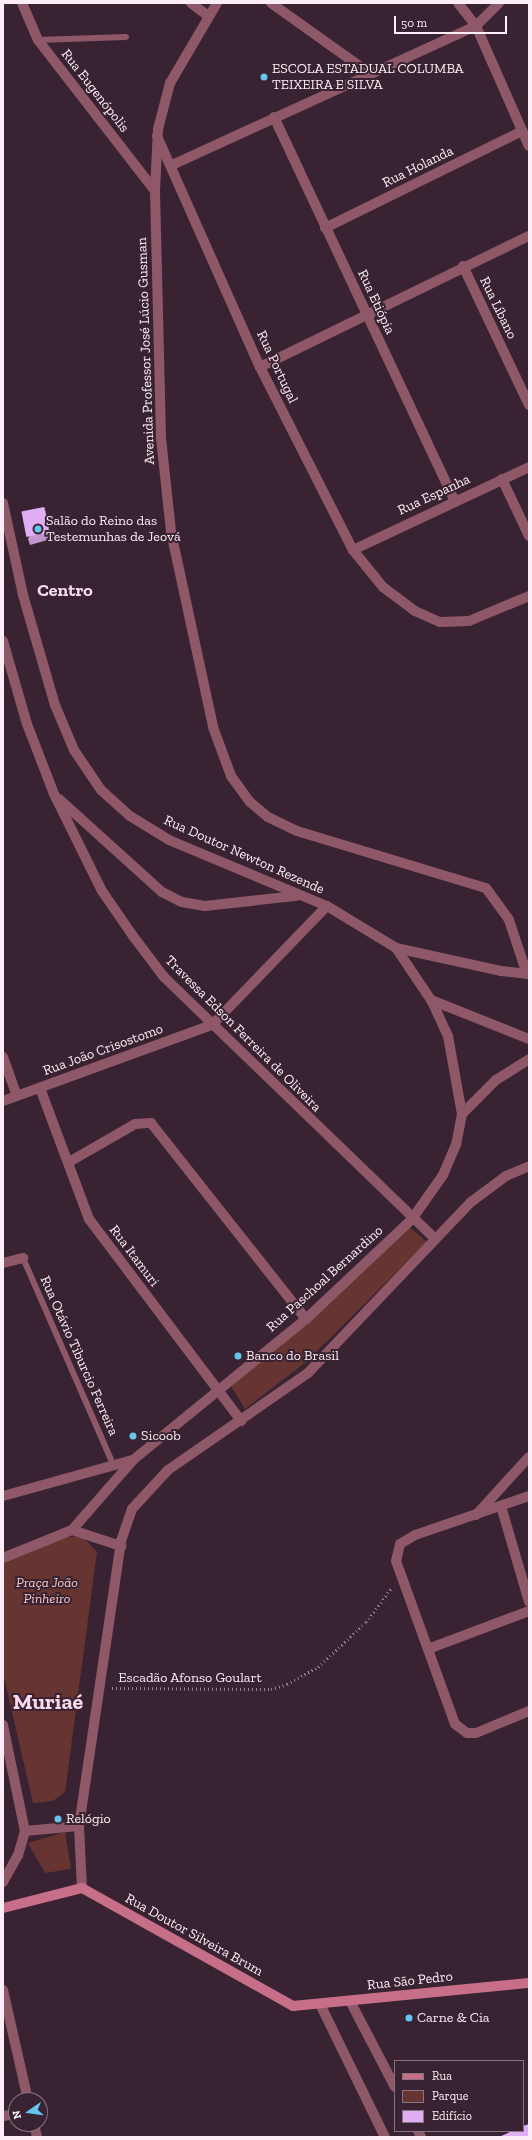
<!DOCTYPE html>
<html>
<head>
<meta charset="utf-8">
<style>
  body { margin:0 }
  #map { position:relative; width:532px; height:2140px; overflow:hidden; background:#392332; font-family:"Zilla Slab",serif }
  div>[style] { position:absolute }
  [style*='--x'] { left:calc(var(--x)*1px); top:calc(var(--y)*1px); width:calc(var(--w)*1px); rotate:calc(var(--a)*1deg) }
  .green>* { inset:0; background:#663431 }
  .path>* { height:2.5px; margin-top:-1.25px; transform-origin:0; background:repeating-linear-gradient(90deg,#968490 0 1px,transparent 0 4px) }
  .lane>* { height:6px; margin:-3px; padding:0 3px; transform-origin:3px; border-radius:3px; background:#8f5868 }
  .street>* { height:10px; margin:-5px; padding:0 5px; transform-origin:5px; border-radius:5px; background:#8f5868 }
  .secondary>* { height:10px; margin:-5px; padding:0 5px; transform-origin:5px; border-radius:5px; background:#c76f89 }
  .wall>* { inset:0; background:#c196d0 }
  .shaded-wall>* { inset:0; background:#9d7aa9 }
  .building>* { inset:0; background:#e0aef2; transform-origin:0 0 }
  .dots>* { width:11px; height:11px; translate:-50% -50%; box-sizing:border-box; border:2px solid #392332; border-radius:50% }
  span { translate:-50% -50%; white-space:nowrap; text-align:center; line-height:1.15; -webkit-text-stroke:4px #392332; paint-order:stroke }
  .poi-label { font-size:14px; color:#fcedf6 }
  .left { translate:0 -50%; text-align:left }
  .street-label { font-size:14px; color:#fcedf6 }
  .park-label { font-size:14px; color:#f4c4c1; font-style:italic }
  .district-label { font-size:18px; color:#f7daed; font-weight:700 }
  .town-label { font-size:22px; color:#f7daed; font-weight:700 }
  .frame { position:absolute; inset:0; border:4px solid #fcedf6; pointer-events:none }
  .legend { position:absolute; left:394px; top:2060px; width:130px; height:72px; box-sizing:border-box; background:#392332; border:1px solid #877480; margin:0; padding:5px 7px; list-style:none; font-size:12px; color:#fcedf6 }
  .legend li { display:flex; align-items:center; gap:8px; height:20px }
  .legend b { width:20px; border:1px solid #877480 }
  .north { position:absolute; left:8px; top:2092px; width:40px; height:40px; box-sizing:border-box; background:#392332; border:1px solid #877480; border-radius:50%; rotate:257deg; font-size:11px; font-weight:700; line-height:16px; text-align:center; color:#fcedf6 }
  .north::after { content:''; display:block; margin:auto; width:14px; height:18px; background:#65c5ef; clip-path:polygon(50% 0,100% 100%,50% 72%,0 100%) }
  .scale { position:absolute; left:394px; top:16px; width:113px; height:18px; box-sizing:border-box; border:2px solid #fcedf6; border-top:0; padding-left:5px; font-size:12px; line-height:14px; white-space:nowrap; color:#fcedf6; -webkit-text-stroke:3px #392332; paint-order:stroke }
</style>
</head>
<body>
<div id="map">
  <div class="green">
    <i style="clip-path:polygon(409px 1227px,427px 1242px,306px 1362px,245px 1409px,231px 1386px)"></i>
    <i style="clip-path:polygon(82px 1536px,97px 1552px,65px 1792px,53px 1801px,33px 1803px,3px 1673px,3px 1559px,67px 1537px)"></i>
    <i style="clip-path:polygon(65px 1832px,71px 1869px,45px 1873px,28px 1843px)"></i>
  </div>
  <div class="path">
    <i style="--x:112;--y:1688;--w:159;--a:0.4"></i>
    <i style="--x:271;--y:1689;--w:17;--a:-17"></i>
    <i style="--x:287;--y:1684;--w:35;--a:-29"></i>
    <i style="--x:318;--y:1667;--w:66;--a:-43.2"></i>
    <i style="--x:366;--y:1622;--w:44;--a:-53.4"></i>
  </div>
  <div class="lane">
    <i style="--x:38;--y:40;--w:88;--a:-2"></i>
    <i style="--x:23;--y:1258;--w:225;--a:66.4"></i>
  </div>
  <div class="street">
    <i style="--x:22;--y:3;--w:40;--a:66.6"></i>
    <i style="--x:38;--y:40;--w:191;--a:52.2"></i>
    <i style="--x:191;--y:3;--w:21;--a:37"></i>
    <i style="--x:217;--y:3;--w:93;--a:120.4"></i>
    <i style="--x:170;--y:83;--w:48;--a:104.6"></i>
    <i style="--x:158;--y:129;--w:62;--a:92.8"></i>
    <i style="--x:155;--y:191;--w:247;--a:88.6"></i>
    <i style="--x:161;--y:438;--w:95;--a:83.9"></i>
    <i style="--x:171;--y:532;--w:199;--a:77.8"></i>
    <i style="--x:213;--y:727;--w:52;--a:69.8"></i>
    <i style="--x:231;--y:776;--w:32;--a:54"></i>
    <i style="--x:250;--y:802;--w:23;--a:40"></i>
    <i style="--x:268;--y:817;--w:32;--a:26"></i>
    <i style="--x:297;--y:831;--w:197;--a:16.8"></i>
    <i style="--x:486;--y:888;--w:39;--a:54"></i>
    <i style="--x:509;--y:920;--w:57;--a:71.6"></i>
    <i style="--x:271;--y:3;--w:120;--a:35.5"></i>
    <i style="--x:499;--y:3;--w:33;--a:135"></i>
    <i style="--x:476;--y:26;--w:131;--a:66.2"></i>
    <i style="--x:274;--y:117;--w:423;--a:64.8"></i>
    <i style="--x:157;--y:136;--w:253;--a:66"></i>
    <i style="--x:260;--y:367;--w:205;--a:63.1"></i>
    <i style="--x:353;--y:550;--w:48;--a:51"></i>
    <i style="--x:383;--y:587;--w:40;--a:37"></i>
    <i style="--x:415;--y:611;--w:27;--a:24"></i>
    <i style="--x:440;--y:622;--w:29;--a:-2"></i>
    <i style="--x:469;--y:621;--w:65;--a:-22.6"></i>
    <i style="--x:172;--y:165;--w:334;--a:-24.6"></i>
    <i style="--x:476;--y:26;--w:29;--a:-128"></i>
    <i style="--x:325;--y:228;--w:220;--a:-26.2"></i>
    <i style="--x:463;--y:266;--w:154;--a:64.6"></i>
    <i style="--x:260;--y:367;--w:299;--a:-26"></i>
    <i style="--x:502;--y:479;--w:63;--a:64.7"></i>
    <i style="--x:3;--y:503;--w:94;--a:77.7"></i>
    <i style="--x:23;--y:595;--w:115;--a:73.8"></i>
    <i style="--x:55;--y:705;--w:49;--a:67.1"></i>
    <i style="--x:74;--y:750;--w:48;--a:56"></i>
    <i style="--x:101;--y:790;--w:39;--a:42"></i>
    <i style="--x:130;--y:816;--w:46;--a:31.6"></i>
    <i style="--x:169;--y:840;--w:171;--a:22.7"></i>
    <i style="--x:327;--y:906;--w:81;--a:31.3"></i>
    <i style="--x:396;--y:948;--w:107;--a:12.4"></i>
    <i style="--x:501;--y:971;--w:28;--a:6"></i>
    <i style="--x:353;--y:550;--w:195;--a:-25.2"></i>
    <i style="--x:3;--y:641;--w:86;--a:73.9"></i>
    <i style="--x:27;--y:724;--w:75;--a:68.9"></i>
    <i style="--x:54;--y:794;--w:108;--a:63.7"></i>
    <i style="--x:102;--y:891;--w:55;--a:55.4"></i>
    <i style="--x:133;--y:936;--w:51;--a:52.9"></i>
    <i style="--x:164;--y:977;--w:377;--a:44"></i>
    <i style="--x:59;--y:799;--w:139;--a:42.1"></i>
    <i style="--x:162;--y:892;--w:22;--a:27"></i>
    <i style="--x:182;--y:902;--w:23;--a:10"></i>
    <i style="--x:205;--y:906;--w:92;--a:-6.3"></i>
    <i style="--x:431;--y:1000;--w:105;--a:21.7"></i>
    <i style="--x:3;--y:1057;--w:41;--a:70.3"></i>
    <i style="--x:40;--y:1088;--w:140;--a:69.5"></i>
    <i style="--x:89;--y:1219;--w:253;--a:53"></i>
    <i style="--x:3;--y:1101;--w:222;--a:-20"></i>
    <i style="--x:212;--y:1025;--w:165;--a:-46"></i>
    <i style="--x:462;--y:1114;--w:48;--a:-45"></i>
    <i style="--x:496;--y:1080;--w:39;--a:-32"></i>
    <i style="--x:69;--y:1162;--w:76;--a:-29.9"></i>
    <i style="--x:135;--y:1124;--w:16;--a:-4"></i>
    <i style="--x:151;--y:1123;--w:250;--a:51.7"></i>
    <i style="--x:3;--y:1263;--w:21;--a:-14"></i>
    <i style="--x:3;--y:1496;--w:135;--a:-15.5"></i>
    <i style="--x:133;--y:1460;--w:223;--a:-39.2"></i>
    <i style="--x:306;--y:1319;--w:146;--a:-43.3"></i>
    <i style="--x:412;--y:1219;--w:54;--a:-54.8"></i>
    <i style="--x:443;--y:1175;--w:33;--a:-67"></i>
    <i style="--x:456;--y:1145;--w:32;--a:-79"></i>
    <i style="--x:462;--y:1114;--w:79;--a:-100.2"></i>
    <i style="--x:448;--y:1036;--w:40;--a:-115"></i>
    <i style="--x:431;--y:1000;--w:63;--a:-123.9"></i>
    <i style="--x:529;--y:1496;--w:120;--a:161.1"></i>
    <i style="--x:415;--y:1535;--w:17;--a:149"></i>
    <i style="--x:400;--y:1544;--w:17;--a:103"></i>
    <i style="--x:396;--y:1561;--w:173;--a:70.1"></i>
    <i style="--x:455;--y:1724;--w:15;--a:37"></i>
    <i style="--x:467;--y:1733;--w:9;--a:0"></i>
    <i style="--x:476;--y:1733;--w:57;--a:-22.5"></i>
    <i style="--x:501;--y:1506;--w:100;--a:73.7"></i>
    <i style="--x:476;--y:1515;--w:79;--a:-47.6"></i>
    <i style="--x:72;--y:1530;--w:52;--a:18.1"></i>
    <i style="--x:3;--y:1558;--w:74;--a:-22.1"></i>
    <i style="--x:72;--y:1530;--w:93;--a:-48.9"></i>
    <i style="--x:428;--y:1649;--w:108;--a:-20.6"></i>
    <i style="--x:3;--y:1725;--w:108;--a:78.3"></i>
    <i style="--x:25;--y:1831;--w:25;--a:106"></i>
    <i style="--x:18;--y:1855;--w:31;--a:119"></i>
    <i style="--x:25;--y:1831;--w:54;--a:-5.3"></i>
    <i style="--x:82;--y:1888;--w:62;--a:-92.8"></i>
    <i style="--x:79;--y:1826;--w:288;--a:-81.6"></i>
    <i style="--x:121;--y:1541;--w:34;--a:-71"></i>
    <i style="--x:132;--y:1509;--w:53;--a:-47.3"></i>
    <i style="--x:168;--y:1470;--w:170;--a:-34.7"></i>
    <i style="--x:308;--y:1373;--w:236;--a:-46.4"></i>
    <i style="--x:471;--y:1202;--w:44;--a:-36.6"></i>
    <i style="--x:506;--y:1176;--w:25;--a:-23"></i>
    <i style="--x:3;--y:1990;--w:113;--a:77.2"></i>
    <i style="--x:350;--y:2001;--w:97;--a:62.4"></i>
    <i style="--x:320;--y:2004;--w:148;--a:64"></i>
    <i style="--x:3;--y:2116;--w:13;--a:-9"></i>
    <i style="--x:34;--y:2124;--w:13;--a:77"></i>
    <i style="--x:418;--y:2131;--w:7;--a:63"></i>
  </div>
  <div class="secondary">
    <i style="--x:3;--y:1908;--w:81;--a:-14.2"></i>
    <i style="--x:82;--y:1888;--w:242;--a:29.2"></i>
    <i style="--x:293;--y:2006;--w:237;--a:-5.6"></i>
  </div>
  <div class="wall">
    <i style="clip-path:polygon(44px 507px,46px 513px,51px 539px,30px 545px,28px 539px)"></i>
  </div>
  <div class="shaded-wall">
    <i style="clip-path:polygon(44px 507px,46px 513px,51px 539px,49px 533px)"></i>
  </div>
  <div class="building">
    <i style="left:44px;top:507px;width:26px;height:23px;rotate:79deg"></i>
    <i style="clip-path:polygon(529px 2124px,529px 2137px,499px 2137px,512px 2131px,523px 2131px,523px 2126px)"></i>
  </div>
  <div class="dots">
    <i style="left:264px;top:77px;background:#65c5ef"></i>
    <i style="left:38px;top:529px;background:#65c5ef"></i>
    <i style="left:238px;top:1356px;background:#65c5ef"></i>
    <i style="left:133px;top:1436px;background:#65c5ef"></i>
    <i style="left:58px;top:1819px;background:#65c5ef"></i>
    <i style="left:409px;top:2018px;background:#65c5ef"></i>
  </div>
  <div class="poi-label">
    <span class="left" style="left:272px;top:77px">ESCOLA ESTADUAL COLUMBA<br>TEIXEIRA E SILVA</span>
    <span class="left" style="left:46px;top:529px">Salão do Reino das<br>Testemunhas de Jeová</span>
    <span class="left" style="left:246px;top:1356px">Banco do Brasil</span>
    <span class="left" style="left:141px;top:1436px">Sicoob</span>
    <span class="left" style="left:66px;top:1819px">Relógio</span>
    <span class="left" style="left:417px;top:2018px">Carne &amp; Cia</span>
  </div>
  <div class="street-label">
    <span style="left:95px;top:91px;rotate:52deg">Rua Eugenópolis</span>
    <span style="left:418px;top:167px;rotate:-26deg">Rua Holanda</span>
    <span style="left:376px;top:302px;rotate:65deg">Rua Etiópia</span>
    <span style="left:498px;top:308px;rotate:64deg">Rua Líbano</span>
    <span style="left:146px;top:351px;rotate:-92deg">Avenida Professor José Lúcio Gusman</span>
    <span style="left:277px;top:367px;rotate:65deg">Rua Portugal</span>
    <span style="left:434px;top:495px;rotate:-25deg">Rua Espanha</span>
    <span style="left:244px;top:855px;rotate:24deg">Rua Doutor Newton Rezende</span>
    <span style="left:243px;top:1034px;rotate:45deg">Travessa Edson Ferreira de Oliveira</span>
    <span style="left:103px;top:1050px;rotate:-20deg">Rua João Crisostomo</span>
    <span style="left:134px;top:1256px;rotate:53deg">Rua Itamuri</span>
    <span style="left:325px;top:1279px;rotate:-42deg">Rua Paschoal Bernardino</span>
    <span style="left:79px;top:1356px;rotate:66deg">Rua Otávio Tiburcio Ferreira</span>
    <span style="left:190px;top:1678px">Escadão Afonso Goulart</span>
    <span style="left:194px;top:1935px;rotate:29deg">Rua Doutor Silveira Brum</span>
    <span style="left:410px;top:1981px;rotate:-6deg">Rua São Pedro</span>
  </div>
  <div class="park-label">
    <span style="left:47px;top:1591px">Praça João<br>Pinheiro</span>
  </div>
  <div class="district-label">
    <span style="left:65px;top:590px">Centro</span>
  </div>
  <div class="town-label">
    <span style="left:48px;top:1702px">Muriaé</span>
  </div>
  <div class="frame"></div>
  <ul class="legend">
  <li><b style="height:5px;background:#c76f89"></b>Rua</li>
  <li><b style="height:11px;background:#663431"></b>Parque</li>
  <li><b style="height:11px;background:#e0aef2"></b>Edifício</li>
  </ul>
  <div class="north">N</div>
  <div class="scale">50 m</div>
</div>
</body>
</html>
